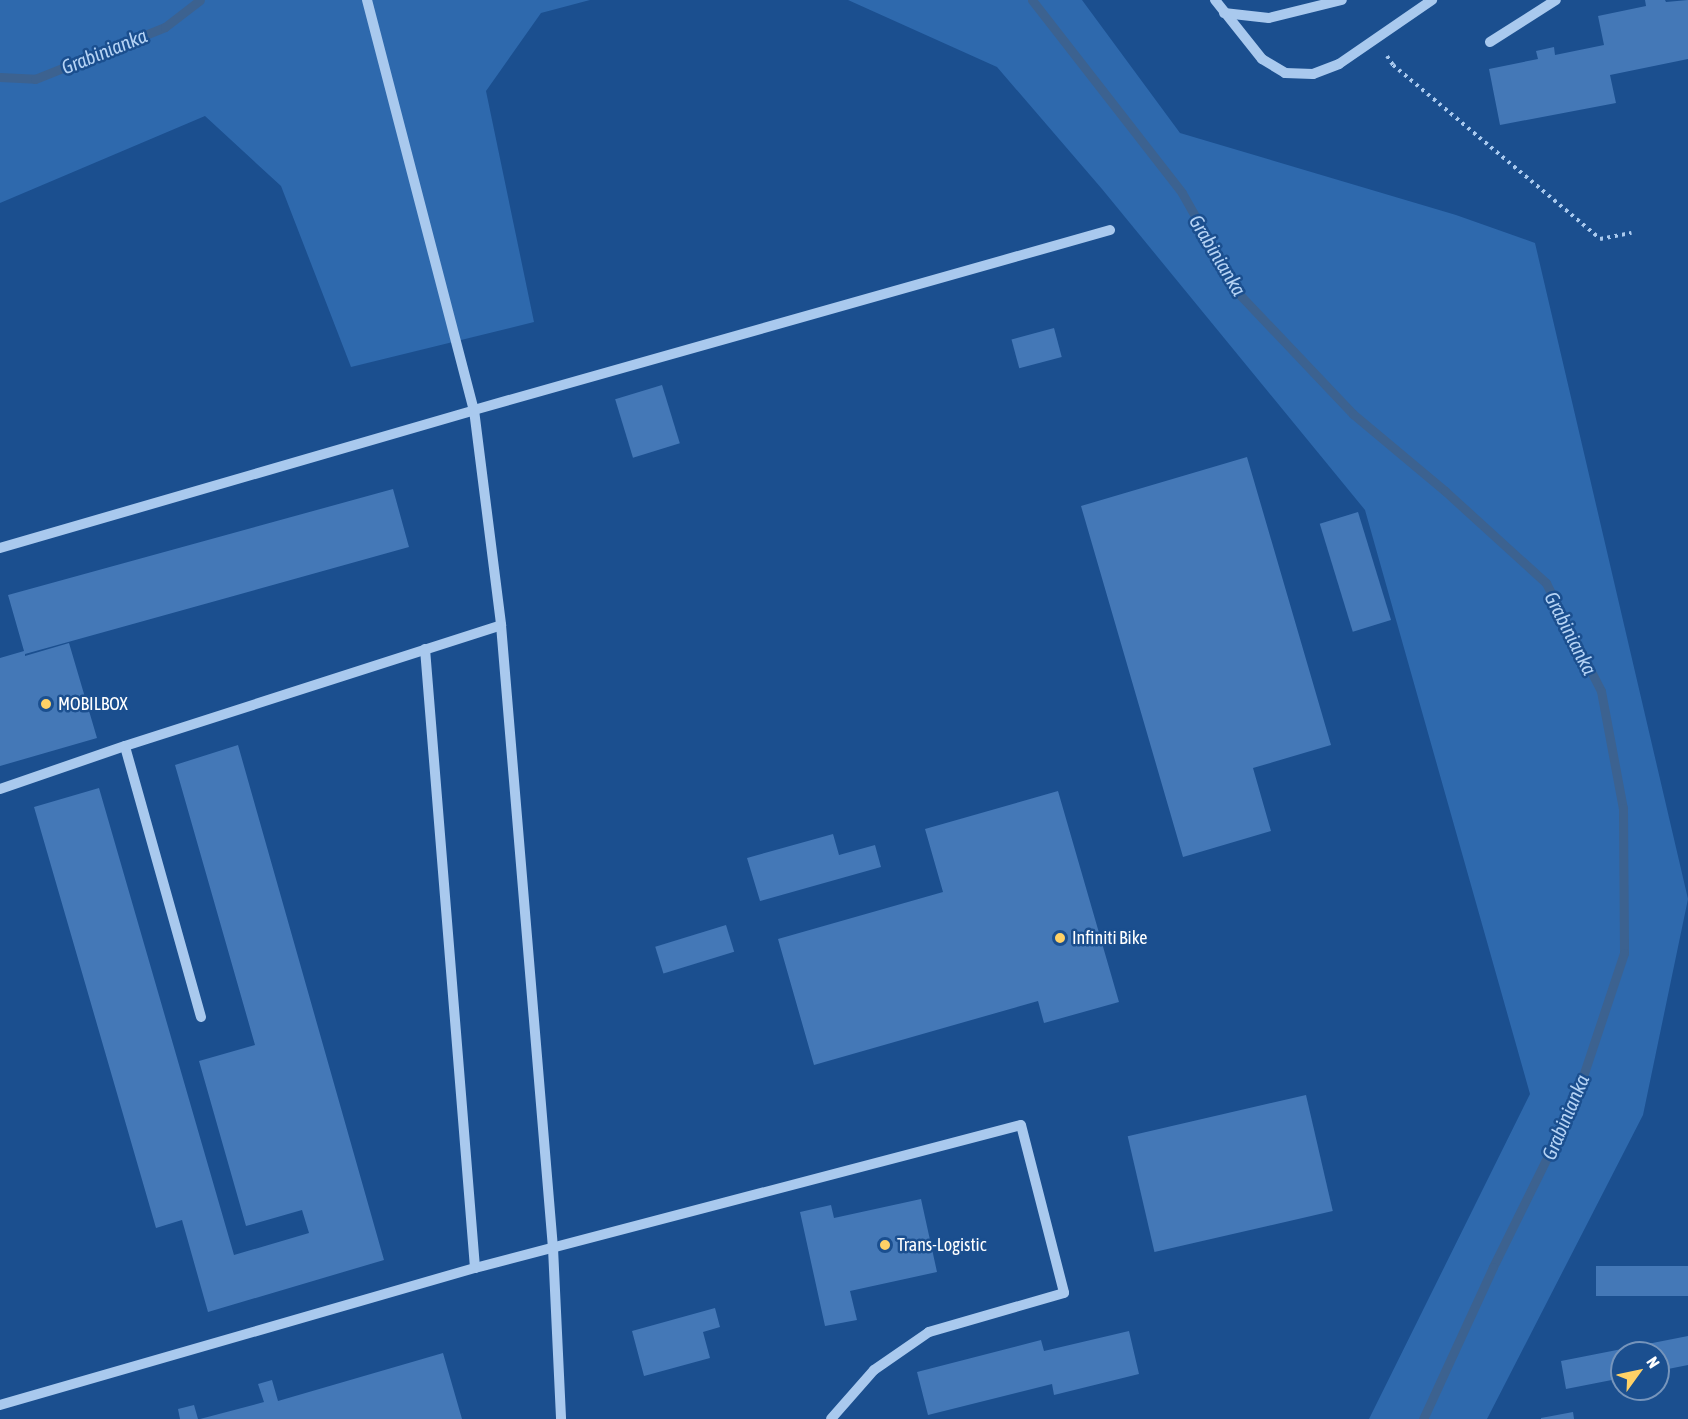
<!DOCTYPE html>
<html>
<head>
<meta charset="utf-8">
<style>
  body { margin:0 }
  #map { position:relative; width:1688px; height:1419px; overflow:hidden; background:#1b4f8f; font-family:"Asap Condensed",sans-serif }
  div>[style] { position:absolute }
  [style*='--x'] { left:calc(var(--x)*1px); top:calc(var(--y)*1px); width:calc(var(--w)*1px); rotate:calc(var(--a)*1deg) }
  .green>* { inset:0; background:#2e69ad }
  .stream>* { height:9px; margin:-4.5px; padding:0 4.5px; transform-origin:4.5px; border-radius:4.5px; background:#3c6290 }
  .building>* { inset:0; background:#4478b7; transform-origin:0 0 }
  .path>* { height:4px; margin-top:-2px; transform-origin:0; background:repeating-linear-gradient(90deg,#a9c9ee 0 3px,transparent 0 7.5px) }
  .minor>* { height:10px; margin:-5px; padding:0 5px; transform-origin:5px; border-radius:5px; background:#a9c9ee }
  .dots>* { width:16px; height:16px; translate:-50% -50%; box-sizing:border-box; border:3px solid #1b4f8f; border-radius:50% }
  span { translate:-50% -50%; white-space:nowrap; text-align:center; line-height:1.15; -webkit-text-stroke:5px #1b4f8f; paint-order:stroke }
  .poi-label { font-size:18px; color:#fff }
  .left { translate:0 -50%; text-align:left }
  .water-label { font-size:20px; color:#b5d3f5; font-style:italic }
  .north { position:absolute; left:1610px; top:1341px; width:60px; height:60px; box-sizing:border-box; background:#1b4f8f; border:2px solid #7695bc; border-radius:50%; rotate:57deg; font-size:16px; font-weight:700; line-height:24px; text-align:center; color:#fff }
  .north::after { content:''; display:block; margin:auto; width:21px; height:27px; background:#ffd166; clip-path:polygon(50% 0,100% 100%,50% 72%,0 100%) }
</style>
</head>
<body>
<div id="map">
  <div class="green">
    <i style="clip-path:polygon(0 0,590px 0,541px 13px,486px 91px,534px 322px,351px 367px,281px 186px,205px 116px,0 203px)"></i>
    <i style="clip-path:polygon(848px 0,1082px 0,1180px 133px,1456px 215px,1535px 243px,1688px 899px,1643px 1115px,1487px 1419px,1369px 1419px,1530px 1094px,1365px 510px,1102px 189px,997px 67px)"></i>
  </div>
  <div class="stream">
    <i style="--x:1032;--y:0;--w:244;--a:52.1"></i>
    <i style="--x:1182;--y:193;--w:117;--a:60.4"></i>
    <i style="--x:1240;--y:295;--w:164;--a:46.5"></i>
    <i style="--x:1353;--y:414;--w:120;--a:39.9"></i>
    <i style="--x:1445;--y:491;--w:137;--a:42.3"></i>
    <i style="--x:1546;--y:583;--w:121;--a:63"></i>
    <i style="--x:1601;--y:691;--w:119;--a:79.4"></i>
    <i style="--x:1623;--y:808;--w:145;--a:89.6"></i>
    <i style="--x:1624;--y:953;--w:158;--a:108.4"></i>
    <i style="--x:1574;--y:1103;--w:183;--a:116.3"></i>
    <i style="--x:1493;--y:1267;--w:167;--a:114.7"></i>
    <i style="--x:0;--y:77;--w:35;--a:3"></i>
    <i style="--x:35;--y:79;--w:140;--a:-21.8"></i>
    <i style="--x:165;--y:27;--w:44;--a:-37.6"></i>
  </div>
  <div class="building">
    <i style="clip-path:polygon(1645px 0,1665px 0,1666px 2px,1688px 0,1688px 59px,1610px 75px,1616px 103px,1500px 125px,1489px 69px,1538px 59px,1536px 51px,1554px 47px,1555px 55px,1604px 45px,1598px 16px,1646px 6px)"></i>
    <i style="left:1054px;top:328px;width:30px;height:44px;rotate:75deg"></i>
    <i style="left:662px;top:385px;width:61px;height:49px;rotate:73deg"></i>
    <i style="clip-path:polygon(1247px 457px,1331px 745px,1253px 768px,1271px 831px,1183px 857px,1081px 506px)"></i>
    <i style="clip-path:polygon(393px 489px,409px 547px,25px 654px,25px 656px,69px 643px,97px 738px,0 766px,0 658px,24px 651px,8px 595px)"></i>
    <i style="left:1358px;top:512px;width:113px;height:40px;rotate:73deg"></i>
    <i style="clip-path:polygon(238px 745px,384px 1260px,208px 1312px,182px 1220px,156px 1228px,34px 807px,99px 788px,234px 1255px,309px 1233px,302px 1210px,246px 1226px,199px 1061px,255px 1045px,175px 765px)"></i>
    <i style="clip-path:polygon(1058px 791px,1119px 1002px,1044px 1023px,1038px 1001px,814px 1065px,778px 939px,943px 892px,925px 829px)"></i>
    <i style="clip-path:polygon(833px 834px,839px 855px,875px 845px,881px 867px,760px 901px,747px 858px)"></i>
    <i style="left:726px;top:925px;width:28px;height:74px;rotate:73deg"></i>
    <i style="left:1306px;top:1095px;width:119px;height:183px;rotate:77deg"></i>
    <i style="clip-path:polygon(921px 1199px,937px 1272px,850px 1291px,857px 1320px,825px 1326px,800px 1212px,831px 1205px,834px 1218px)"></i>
    <i style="left:1688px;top:1266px;width:30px;height:92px;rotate:90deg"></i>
    <i style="clip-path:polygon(715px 1308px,720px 1327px,703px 1332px,710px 1358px,644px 1376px,632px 1331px)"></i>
    <i style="clip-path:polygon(1129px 1331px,1139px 1374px,1054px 1395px,1052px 1384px,928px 1415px,917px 1372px,1041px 1340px,1044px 1351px)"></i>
    <i style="clip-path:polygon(1688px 1336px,1688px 1365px,1658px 1371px,1658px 1353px,1622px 1353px,1622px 1378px,1566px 1389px,1561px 1361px)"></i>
    <i style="clip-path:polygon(443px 1353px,462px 1419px,200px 1419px,264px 1402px,258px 1384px,272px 1380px,278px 1401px)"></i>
    <i style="clip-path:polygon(194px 1405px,198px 1419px,180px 1419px,178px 1409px)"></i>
    <i style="clip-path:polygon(1573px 1412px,1574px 1419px,1541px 1419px,1541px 1418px)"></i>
  </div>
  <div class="path">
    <i style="--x:1387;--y:56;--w:11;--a:56"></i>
    <i style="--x:1393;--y:65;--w:270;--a:40"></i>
    <i style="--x:1600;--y:239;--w:32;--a:-11"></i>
  </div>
  <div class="minor">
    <i style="--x:367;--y:0;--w:424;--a:75.4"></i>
    <i style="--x:474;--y:410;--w:217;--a:82.8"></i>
    <i style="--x:501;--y:625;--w:625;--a:85.23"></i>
    <i style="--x:553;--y:1248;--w:171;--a:87.3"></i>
    <i style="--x:1215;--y:0;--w:75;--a:51.5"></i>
    <i style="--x:1262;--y:59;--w:27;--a:31"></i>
    <i style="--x:1285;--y:73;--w:28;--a:2"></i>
    <i style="--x:1313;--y:74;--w:28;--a:-21"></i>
    <i style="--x:1339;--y:64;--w:113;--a:-34.5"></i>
    <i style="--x:1224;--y:13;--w:45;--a:6.3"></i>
    <i style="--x:1269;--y:18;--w:75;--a:-13.9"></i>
    <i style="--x:1490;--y:42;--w:78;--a:-32.5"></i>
    <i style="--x:0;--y:548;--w:494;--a:-16.2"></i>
    <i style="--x:474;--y:410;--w:661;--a:-15.8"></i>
    <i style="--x:425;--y:649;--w:621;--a:85.38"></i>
    <i style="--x:475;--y:1268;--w:564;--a:-14.68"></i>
    <i style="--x:1021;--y:1125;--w:173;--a:75.6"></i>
    <i style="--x:1064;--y:1293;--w:141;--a:163.9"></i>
    <i style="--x:929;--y:1332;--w:67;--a:145.4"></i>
    <i style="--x:874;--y:1370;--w:65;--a:131.3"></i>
    <i style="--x:0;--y:789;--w:132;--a:-19"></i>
    <i style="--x:201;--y:1017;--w:281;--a:-105.7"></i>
    <i style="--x:125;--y:746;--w:395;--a:-17.8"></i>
    <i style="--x:0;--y:1405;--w:494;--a:-16.1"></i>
  </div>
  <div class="dots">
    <i style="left:46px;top:704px;background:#ffd166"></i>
    <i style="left:1060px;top:938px;background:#ffd166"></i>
    <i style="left:885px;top:1245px;background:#ffd166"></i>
  </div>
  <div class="poi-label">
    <span class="left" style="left:58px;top:704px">MOBILBOX</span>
    <span class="left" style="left:1072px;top:938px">Infiniti Bike</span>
    <span class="left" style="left:897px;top:1245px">Trans-Logistic</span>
  </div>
  <div class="water-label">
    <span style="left:104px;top:51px;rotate:-22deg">Grabinianka</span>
    <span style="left:1218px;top:255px;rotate:59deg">Grabinianka</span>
    <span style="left:1571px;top:633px;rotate:63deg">Grabinianka</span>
    <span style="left:1565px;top:1117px;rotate:-67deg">Grabinianka</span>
  </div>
  <div class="north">N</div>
</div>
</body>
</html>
